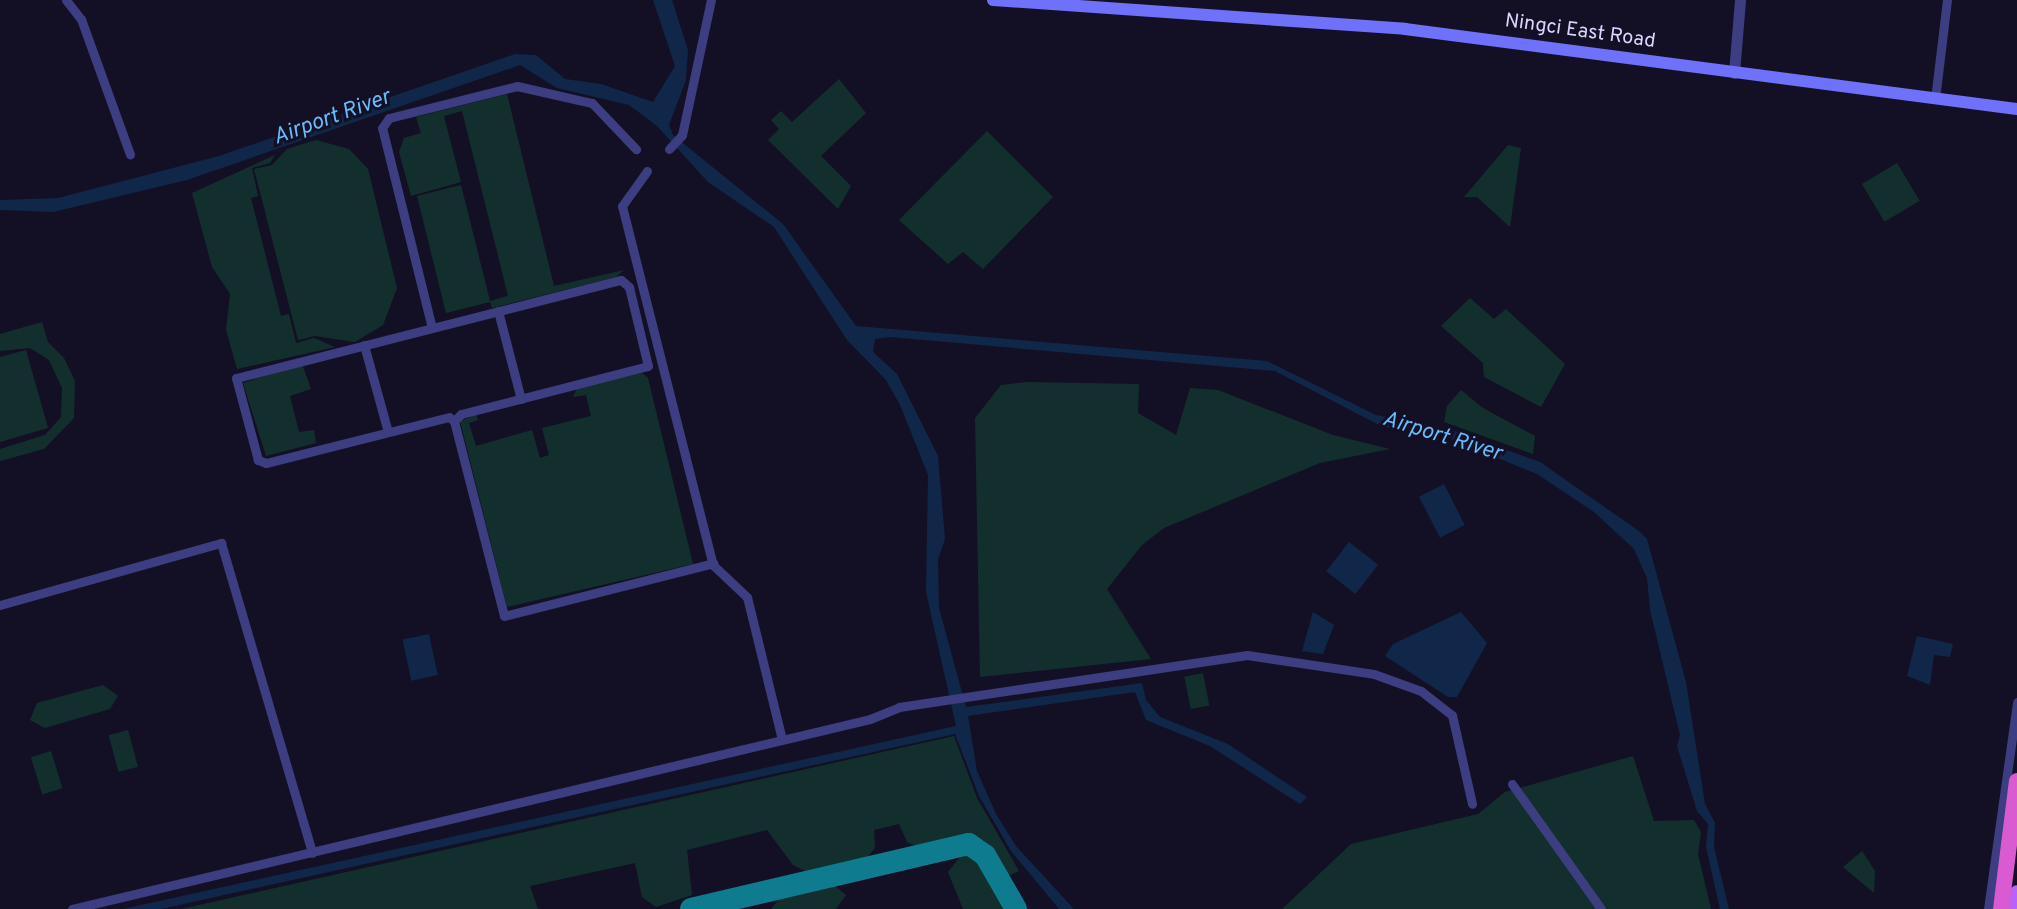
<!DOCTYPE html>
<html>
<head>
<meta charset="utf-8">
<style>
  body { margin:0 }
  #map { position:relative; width:2017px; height:909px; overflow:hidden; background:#131025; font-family:Overpass,sans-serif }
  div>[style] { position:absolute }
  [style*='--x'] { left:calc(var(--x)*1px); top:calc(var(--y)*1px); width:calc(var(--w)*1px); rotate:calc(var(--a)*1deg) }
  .green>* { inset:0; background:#132f2d; transform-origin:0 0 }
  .water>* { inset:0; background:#102749; transform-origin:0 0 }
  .taxiway>* { height:22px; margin:-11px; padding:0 11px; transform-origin:11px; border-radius:11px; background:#0e7b8e }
  .minor>* { height:9px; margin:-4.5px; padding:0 4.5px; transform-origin:4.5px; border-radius:4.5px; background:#3d3d82 }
  .tertiary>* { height:11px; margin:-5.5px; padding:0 5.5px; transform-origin:5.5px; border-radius:5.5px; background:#3d3d82 }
  .secondary>* { height:12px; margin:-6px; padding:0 6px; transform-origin:6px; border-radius:6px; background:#7071fa }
  .primary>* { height:14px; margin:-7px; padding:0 7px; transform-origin:7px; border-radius:7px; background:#bb60f9 }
  .trunk>* { height:16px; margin:-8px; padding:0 8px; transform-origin:8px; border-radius:8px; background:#da5ad1 }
  span { translate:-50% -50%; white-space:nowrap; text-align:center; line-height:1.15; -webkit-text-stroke:6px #131025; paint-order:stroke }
  .street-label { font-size:20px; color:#d9d5fe }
  .water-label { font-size:22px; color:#67bbfa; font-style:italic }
</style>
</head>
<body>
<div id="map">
  <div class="green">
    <i style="clip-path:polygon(839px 79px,866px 113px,821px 156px,851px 186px,838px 209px,768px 140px,779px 129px,771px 120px,781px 111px,792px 122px)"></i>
    <i style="clip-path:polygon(507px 94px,554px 286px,624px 270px,616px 277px,492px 308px,490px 302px,446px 313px,417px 196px,461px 185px,490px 301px,508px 296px,462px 111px,444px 116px,461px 182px,411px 196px,399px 152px,404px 138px,421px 133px,416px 117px)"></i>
    <i style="clip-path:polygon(987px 131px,1053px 197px,983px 269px,963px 252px,948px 264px,899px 220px)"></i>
    <i style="clip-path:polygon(316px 140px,349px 149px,368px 169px,397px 288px,383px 325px,355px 342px,315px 336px,298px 340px,254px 169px,272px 165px,287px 149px)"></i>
    <i style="clip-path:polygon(1508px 145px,1521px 148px,1510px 227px,1477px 197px,1464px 197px)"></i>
    <i style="clip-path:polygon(275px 155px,270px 163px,252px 168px,258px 196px,251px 198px,281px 316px,289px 314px,296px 343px,314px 338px,335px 347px,237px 369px,226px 330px,230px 294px,212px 267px,192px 193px)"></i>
    <i style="left:1897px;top:163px;width:44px;height:41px;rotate:59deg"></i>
    <i style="clip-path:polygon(1470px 298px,1494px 319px,1506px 309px,1565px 364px,1541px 407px,1484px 377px,1483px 363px,1441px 326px)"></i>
    <i style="clip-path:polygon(42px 322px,48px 342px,64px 358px,75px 381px,74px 418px,44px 449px,0 461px,0 449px,45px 435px,61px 417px,62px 388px,49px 360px,30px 348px,0 351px,0 334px)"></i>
    <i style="clip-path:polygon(26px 350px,48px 428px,0 442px,0 357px)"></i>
    <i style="clip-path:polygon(302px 364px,311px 389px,290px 396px,299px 432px,314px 430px,316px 443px,266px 456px,243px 383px)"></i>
    <i style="clip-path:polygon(642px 373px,648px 378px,693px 564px,507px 607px,460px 421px,476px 415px,478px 420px,469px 423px,476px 446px,532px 430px,540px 458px,549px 455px,542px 428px,591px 416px,586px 395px,573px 397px,577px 388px)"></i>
    <i style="clip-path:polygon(1028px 382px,1139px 384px,1138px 413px,1176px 435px,1190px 388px,1218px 390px,1333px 435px,1390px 449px,1320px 463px,1164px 528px,1142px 545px,1107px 589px,1151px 659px,980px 677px,975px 418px,1001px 385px)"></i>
    <i style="clip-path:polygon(1461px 390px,1483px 408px,1535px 436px,1533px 454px,1444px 422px,1447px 406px)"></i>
    <i style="left:1203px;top:673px;width:33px;height:19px;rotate:79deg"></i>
    <i style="clip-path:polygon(103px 685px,118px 696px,110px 709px,45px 728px,30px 720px,37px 703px)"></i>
    <i style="left:128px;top:730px;width:38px;height:20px;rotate:75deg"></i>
    <i style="clip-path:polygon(954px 736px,977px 798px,1019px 871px,1008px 876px,983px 840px,959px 837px,918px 847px,907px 842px,899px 824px,874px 830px,875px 848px,865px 860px,805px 871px,793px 865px,767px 830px,687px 850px,692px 895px,656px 907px,642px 897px,635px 863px,530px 886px,538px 909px,181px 909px)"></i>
    <i style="left:51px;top:751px;width:39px;height:21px;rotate:73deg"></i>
    <i style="clip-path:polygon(1633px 756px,1654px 821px,1694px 820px,1701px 832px,1698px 854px,1711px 909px,1282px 909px,1351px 844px,1478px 814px,1505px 792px)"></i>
    <i style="clip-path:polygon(1862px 851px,1875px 871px,1874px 893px,1843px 867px)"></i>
    <i style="clip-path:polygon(963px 853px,977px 856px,1008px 909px,963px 909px,948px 872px)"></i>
    <i style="clip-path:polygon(833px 884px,846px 895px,836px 909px,771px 909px,780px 898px)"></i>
  </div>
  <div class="water">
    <i style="clip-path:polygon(653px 0,672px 0,688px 50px,686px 80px,669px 125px,673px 135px,783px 224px,856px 326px,1267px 361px,1376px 415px,1449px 429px,1540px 462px,1639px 531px,1647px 539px,1686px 682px,1705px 804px,1715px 823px,1714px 847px,1729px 909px,1720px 909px,1706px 847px,1708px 824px,1697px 811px,1677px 746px,1680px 735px,1650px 610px,1647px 578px,1634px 549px,1594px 512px,1537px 474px,1426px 429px,1383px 427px,1275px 371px,890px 337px,875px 339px,873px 352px,897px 374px,938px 456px,945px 539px,938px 559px,939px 608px,966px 707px,1142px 683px,1146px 700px,1160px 717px,1228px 744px,1307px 797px,1300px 804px,1210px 746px,1146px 720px,1135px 692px,968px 716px,977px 771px,996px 814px,1016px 846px,1074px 909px,1059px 909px,1011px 851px,979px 796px,955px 734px,161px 909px,123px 909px,956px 726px,926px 592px,928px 475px,900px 405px,886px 380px,847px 340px,774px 227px,708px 182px,657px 126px,629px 105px,557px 88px,520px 65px,187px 180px,53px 212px,0 210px,0 200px,58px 198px,219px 156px,515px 54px,536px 55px,565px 79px,601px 84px,653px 102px,675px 66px)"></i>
    <i style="left:1444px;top:484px;width:46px;height:28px;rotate:63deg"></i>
    <i style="left:1349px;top:542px;width:37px;height:37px;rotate:38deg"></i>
    <i style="clip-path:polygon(1313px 612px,1334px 625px,1323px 654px,1302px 651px)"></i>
    <i style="clip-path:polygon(1461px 612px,1487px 643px,1457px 697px,1448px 697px,1385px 656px,1393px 644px)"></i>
    <i style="left:429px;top:634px;width:42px;height:27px;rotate:78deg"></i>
    <i style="clip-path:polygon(1917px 636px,1953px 644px,1950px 657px,1934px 655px,1930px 685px,1907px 676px)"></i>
  </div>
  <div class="taxiway">
    <i style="--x:691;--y:909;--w:285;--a:-13.2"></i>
    <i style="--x:969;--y:844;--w:19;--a:35"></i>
    <i style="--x:985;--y:855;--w:62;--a:60.1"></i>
  </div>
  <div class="minor">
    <i style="--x:66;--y:0;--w:24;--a:52"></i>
    <i style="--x:81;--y:19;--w:144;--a:70.1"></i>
    <i style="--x:1935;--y:99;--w:100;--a:-83.1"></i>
    <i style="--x:669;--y:149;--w:19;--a:-47"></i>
    <i style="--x:682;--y:135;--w:138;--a:-77.9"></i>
    <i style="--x:647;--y:171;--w:43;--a:125.5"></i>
    <i style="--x:622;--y:206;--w:370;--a:75.8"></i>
    <i style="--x:713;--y:565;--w:47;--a:43.3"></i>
    <i style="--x:747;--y:597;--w:147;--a:76.2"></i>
    <i style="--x:621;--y:280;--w:11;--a:41"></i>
    <i style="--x:629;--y:287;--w:81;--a:76.5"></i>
    <i style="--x:648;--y:366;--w:193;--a:165.6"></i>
    <i style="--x:461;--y:414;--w:10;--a:135"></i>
    <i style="--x:454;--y:421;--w:6;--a:-141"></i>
    <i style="--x:449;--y:417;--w:189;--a:165.9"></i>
    <i style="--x:266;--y:463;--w:9;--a:-159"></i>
    <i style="--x:258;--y:460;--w:85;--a:-105"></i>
    <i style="--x:236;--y:378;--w:397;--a:-14.3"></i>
    <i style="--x:498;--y:311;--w:91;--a:75.4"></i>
    <i style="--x:432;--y:328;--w:206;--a:-104"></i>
    <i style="--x:382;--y:128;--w:12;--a:-55"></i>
    <i style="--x:389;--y:118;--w:132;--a:-14"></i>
    <i style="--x:517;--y:86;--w:77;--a:12.8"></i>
    <i style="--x:592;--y:103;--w:64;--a:46.3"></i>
    <i style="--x:364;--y:345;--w:90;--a:74.6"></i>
    <i style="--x:454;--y:421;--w:201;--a:75.6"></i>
    <i style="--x:504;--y:616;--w:216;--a:-14.2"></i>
    <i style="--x:0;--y:605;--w:230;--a:-15.7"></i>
    <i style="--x:221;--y:543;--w:323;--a:73.6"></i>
    <i style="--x:1512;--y:784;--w:153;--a:54.5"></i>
    <i style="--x:72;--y:909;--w:820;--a:-13.39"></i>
    <i style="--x:870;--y:719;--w:31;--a:-22"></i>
    <i style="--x:899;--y:707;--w:352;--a:-8.5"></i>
    <i style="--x:1247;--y:655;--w:128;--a:8.5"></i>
    <i style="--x:1374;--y:674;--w:50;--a:19.9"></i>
    <i style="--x:1421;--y:691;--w:39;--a:38"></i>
    <i style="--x:1452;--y:715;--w:91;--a:77.3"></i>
    <i style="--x:1988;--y:909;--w:209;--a:-82"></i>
  </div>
  <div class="tertiary">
    <i style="--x:1734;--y:73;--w:73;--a:-85.3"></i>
  </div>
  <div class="secondary">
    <i style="--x:993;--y:0;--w:413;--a:4"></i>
    <i style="--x:1405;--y:29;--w:617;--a:7.45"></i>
  </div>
  <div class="primary">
    <i style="--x:2014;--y:909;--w:17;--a:-80"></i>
  </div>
  <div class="trunk">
    <i style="--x:2001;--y:909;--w:129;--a:-82.9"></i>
  </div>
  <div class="street-label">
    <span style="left:1580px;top:32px;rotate:8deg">Ningci East Road</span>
  </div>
  <div class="water-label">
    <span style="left:332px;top:118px;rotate:-20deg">Airport River</span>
    <span style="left:1442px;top:437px;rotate:17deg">Airport River</span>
  </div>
</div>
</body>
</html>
